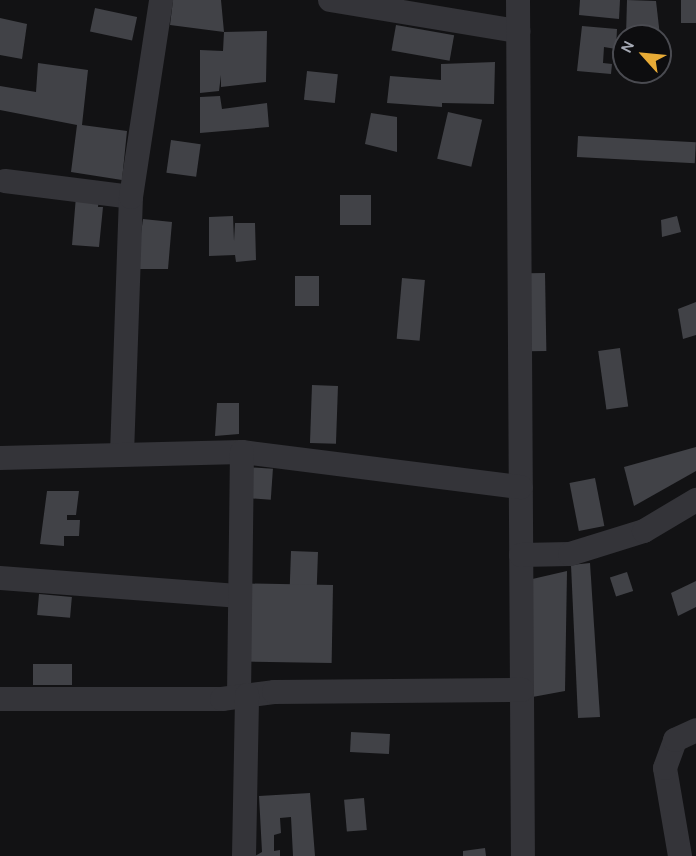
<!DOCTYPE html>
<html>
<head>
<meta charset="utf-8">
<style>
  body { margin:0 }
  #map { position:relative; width:696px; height:856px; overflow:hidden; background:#121214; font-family:Karla,sans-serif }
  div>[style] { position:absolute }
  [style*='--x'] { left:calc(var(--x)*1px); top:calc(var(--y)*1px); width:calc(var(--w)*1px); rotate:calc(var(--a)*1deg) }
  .building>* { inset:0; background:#414247; transform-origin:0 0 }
  .street>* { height:24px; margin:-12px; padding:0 12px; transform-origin:12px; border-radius:12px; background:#343439 }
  span { translate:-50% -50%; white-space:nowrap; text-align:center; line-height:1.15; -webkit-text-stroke:4.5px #0d0d0f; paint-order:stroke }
  .north { position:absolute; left:612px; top:24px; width:60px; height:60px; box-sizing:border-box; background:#0d0d0f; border:2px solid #4a4b51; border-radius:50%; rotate:297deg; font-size:16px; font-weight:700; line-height:24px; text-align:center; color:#a5a9b4 }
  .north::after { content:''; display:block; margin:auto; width:21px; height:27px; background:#e8ab36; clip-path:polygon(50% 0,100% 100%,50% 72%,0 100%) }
</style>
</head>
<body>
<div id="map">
  <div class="building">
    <i style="clip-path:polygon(173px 0,221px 0,224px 32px,267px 31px,266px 82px,221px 87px,221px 75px,219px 91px,200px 93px,200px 50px,223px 51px,224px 32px,170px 25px)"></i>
    <i style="clip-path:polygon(580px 0,620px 0,619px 19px,579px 15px)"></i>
    <i style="clip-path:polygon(627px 0,656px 1px,660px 36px,626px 36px)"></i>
    <i style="left:681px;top:0;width:15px;height:23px"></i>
    <i style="left:95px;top:8px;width:43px;height:24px;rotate:12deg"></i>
    <i style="clip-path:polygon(0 18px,27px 24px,22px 59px,0 55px)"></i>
    <i style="left:396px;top:25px;width:59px;height:26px;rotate:10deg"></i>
    <i style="clip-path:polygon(582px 26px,617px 29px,616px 49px,604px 47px,603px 63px,612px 64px,611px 74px,577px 71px)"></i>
    <i style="clip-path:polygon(495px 62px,494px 104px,442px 103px,442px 107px,387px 103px,390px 76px,441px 80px,441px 64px)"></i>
    <i style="clip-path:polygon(38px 63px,88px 70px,82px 125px,127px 131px,122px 180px,71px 172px,77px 125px,0 110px,0 86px,36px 92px)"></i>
    <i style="left:307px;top:71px;width:31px;height:29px;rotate:6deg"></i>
    <i style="clip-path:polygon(220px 96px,222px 109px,267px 103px,269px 127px,200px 133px,200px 97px)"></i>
    <i style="left:448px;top:112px;width:35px;height:48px;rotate:13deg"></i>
    <i style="clip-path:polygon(371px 113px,397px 117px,397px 152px,365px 144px)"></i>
    <i style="left:578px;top:136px;width:118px;height:21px;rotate:3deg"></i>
    <i style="left:171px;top:140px;width:30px;height:33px;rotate:8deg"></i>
    <i style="left:340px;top:195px;width:31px;height:30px"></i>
    <i style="clip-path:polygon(76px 196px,99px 197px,98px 207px,103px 207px,99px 247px,72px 245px)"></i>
    <i style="clip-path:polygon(233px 216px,234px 241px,235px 223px,255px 223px,256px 260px,236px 262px,235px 255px,209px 256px,209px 217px)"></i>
    <i style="clip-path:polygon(677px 216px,681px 232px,662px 237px,661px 220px)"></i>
    <i style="clip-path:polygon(143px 219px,172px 222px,168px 269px,136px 269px)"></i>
    <i style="left:545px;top:273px;width:78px;height:18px;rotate:89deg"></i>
    <i style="left:319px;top:276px;width:30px;height:24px;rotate:90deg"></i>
    <i style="left:402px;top:278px;width:23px;height:61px;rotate:5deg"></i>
    <i style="clip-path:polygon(696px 302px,696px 335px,683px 339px,678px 309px)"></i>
    <i style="left:620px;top:348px;width:59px;height:22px;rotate:82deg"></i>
    <i style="left:312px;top:385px;width:26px;height:58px;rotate:2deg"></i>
    <i style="clip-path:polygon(217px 403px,239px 403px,239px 434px,215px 436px)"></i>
    <i style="clip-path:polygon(696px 447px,696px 471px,634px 506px,624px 467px)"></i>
    <i style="left:247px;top:467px;width:26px;height:31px;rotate:4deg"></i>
    <i style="left:595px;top:478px;width:49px;height:26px;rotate:79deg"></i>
    <i style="clip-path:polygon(47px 491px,79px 491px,76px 515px,67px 515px,67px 520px,80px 520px,79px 536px,64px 536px,64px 546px,40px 544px)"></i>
    <i style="left:291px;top:551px;width:27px;height:35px;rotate:2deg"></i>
    <i style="clip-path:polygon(590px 563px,600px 717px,578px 718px,571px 565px)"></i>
    <i style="clip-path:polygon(567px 571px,565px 691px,527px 698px,528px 580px)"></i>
    <i style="left:627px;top:572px;width:20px;height:18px;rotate:72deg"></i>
    <i style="clip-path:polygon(696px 581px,696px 607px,678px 616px,671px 593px)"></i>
    <i style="left:333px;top:585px;width:78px;height:88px;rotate:91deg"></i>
    <i style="left:39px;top:594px;width:33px;height:21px;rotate:5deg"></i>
    <i style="left:33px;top:664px;width:39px;height:21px"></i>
    <i style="left:390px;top:734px;width:20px;height:39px;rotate:93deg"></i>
    <i style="clip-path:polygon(310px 793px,315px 856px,293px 856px,291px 817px,280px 818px,281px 833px,274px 835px,274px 851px,280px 850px,280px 856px,255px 856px,262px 852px,259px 796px)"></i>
    <i style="left:364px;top:798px;width:32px;height:20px;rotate:85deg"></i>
    <i style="clip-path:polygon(485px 848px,486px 856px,463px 856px,463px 851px)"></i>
  </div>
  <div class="street">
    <i style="--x:330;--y:0;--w:191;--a:9.4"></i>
    <i style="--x:518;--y:0;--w:856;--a:89.67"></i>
    <i style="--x:5;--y:181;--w:127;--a:7.2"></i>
    <i style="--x:122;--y:454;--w:257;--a:-88"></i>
    <i style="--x:131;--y:197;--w:199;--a:-81.3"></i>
    <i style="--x:0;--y:458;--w:242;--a:-1.4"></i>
    <i style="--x:242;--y:452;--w:281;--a:7.2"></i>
    <i style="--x:521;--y:555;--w:49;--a:-1.2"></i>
    <i style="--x:570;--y:554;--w:77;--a:-17.3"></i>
    <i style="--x:644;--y:531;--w:61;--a:-30.8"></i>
    <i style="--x:0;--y:578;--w:238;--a:4.3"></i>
    <i style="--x:239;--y:696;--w:244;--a:-89.3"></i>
    <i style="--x:0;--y:699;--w:222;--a:0"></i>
    <i style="--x:222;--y:699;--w:52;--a:-7.7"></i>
    <i style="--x:274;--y:692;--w:248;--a:-0.5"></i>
    <i style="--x:244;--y:856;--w:161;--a:-88.9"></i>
    <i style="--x:680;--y:856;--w:89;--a:-99.7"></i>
    <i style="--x:665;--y:768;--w:30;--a:-70"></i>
    <i style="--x:675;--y:740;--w:23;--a:-25"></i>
  </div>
  <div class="north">N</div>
</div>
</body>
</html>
